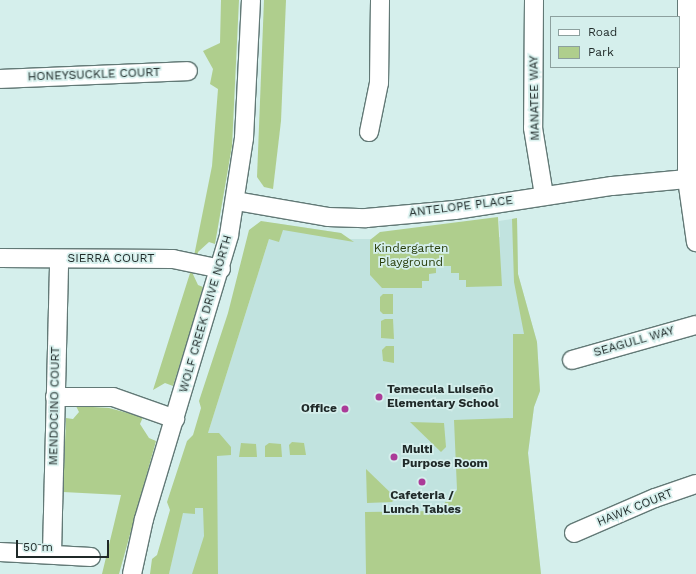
<!DOCTYPE html>
<html>
<head>
<meta charset="utf-8">
<style>
  body { margin:0 }
  #map { position:relative; width:696px; height:574px; overflow:hidden; background:#d5efec; font-family:"Work Sans",sans-serif }
  div>[style] { position:absolute }
  [style*='--x'] { left:calc(var(--x)*1px); top:calc(var(--y)*1px); width:calc(var(--w)*1px); rotate:calc(var(--a)*1deg) }
  .built>* { inset:0; background:#c1e3df }
  .green>* { inset:0; background:#afce8d }
  .roads { filter:drop-shadow(1px 0 #627976) drop-shadow(-1px 0 #627976) drop-shadow(0 1px #627976) drop-shadow(0 -1px #627976) }
  .minor>* { height:18px; margin:-9px; padding:0 9px; transform-origin:9px; border-radius:9px; background:#fff }
  .dots>* { width:11px; height:11px; translate:-50% -50%; box-sizing:border-box; border:2px solid #d5efec; border-radius:50% }
  span { translate:-50% -50%; white-space:nowrap; text-align:center; line-height:1.15; -webkit-text-stroke:3.5px #d5efec; paint-order:stroke }
  .street-label { font-size:12px; color:#1f2928 }
  .park-label { font-size:12px; color:#293e0b }
  .poi-label { font-size:12px; color:#1f2928; font-weight:700 }
  .left { translate:0 -50%; text-align:left }
  .right { translate:-100% -50%; text-align:right }
  .legend { position:absolute; left:550px; top:16px; width:130px; height:52px; box-sizing:border-box; background:#d5efec; border:1px solid #8ca09e; margin:0; padding:5px 7px; list-style:none; font-size:12px; color:#1f2928 }
  .legend li { display:flex; align-items:center; gap:8px; height:20px }
  .legend b { width:20px; border:1px solid #8ca09e }
  .scale { position:absolute; left:16px; top:540px; width:93px; height:18px; box-sizing:border-box; border:2px solid #1f2928; border-top:0; padding-left:5px; font-size:12px; line-height:14px; white-space:nowrap; color:#1f2928; -webkit-text-stroke:3px #d5efec; paint-order:stroke }
</style>
</head>
<body>
<div id="map">
  <div class="built">
    <i style="clip-path:polygon(517px 218px,518px 274px,537px 342px,540px 391px,534px 407px,528px 453px,541px 574px,169px 574px,179px 525px,274px 223px,341px 233px,347px 239px,371px 239px,380px 236px,500px 237px,499px 221px)"></i>
  </div>
  <div class="green">
    <i style="clip-path:polygon(221px 0,239px 0,232px 146px,215px 244px,209px 242px,198px 252px,197px 257px,194px 256px,212px 166px,218px 89px,210px 84px,213px 69px,203px 51px,220px 43px)"></i>
    <i style="clip-path:polygon(264px 0,286px 0,281px 121px,273px 189px,264px 187px,257px 177px)"></i>
    <i style="clip-path:polygon(498px 217px,502px 286px,466px 287px,466px 280px,459px 280px,459px 273px,451px 273px,451px 266px,436px 266px,436px 273px,429px 274px,429px 281px,422px 281px,422px 288px,382px 288px,370px 275px,370px 240px,380px 232px)"></i>
    <i style="clip-path:polygon(517px 218px,518px 274px,537px 342px,540px 391px,534px 407px,528px 453px,541px 574px,366px 574px,365px 512px,437px 511px,457px 490px,454px 420px,513px 418px,513px 334px,524px 334px,514px 282px,512px 219px)"></i>
    <i style="clip-path:polygon(261px 221px,341px 233px,354px 242px,283px 230px,279px 242px,269px 239px,208px 433px,219px 433px,231px 447px,231px 455px,217px 456px,218px 574px,192px 574px,204px 536px,203px 508px,195px 508px,195px 514px,183px 513px,169px 574px,150px 574px,152px 559px,157px 555px,170px 510px,167px 502px,187px 441px,193px 435px,201px 408px,199px 401px,228px 313px,249px 230px)"></i>
    <i style="clip-path:polygon(191px 270px,198px 285px,203px 287px,191px 329px,173px 386px,165px 383px,153px 390px)"></i>
    <i style="clip-path:polygon(383px 294px,393px 294px,393px 314px,383px 314px,380px 311px,380px 297px)"></i>
    <i style="clip-path:polygon(385px 319px,393px 319px,394px 339px,381px 338px,381px 321px)"></i>
    <i style="clip-path:polygon(386px 346px,394px 346px,394px 363px,383px 361px,382px 350px)"></i>
    <i style="clip-path:polygon(76px 406px,109px 408px,143px 417px,140px 424px,149px 438px,156px 441px,119px 574px,102px 574px,121px 495px,63px 492px,66px 418px,73px 419px,79px 412px)"></i>
    <i style="clip-path:polygon(410px 422px,444px 423px,446px 447px,441px 452px)"></i>
    <i style="clip-path:polygon(292px 442px,304px 443px,306px 455px,290px 455px,289px 445px)"></i>
    <i style="clip-path:polygon(241px 443px,256px 444px,257px 457px,239px 457px)"></i>
    <i style="clip-path:polygon(269px 443px,281px 444px,282px 457px,265px 457px,265px 446px)"></i>
    <i style="clip-path:polygon(366px 469px,396px 498px,392px 502px,367px 503px)"></i>
  </div>
  <div class="roads">
    <div class="minor">
      <i style="--x:534;--y:0;--w:128;--a:90.4"></i>
      <i style="--x:533;--y:128;--w:68;--a:80.7"></i>
      <i style="--x:687;--y:0;--w:179;--a:90"></i>
      <i style="--x:687;--y:179;--w:64;--a:81.9"></i>
      <i style="--x:0;--y:79;--w:188;--a:-2.4"></i>
      <i style="--x:369;--y:132;--w:50;--a:-78.5"></i>
      <i style="--x:379;--y:83;--w:83;--a:-89.3"></i>
      <i style="--x:236;--y:201;--w:93;--a:9.9"></i>
      <i style="--x:328;--y:217;--w:38;--a:2"></i>
      <i style="--x:366;--y:218;--w:89;--a:-5.1"></i>
      <i style="--x:455;--y:210;--w:159;--a:-8.7"></i>
      <i style="--x:612;--y:186;--w:75;--a:-5.3"></i>
      <i style="--x:0;--y:258;--w:173;--a:0.3"></i>
      <i style="--x:173;--y:259;--w:49;--a:11.8"></i>
      <i style="--x:572;--y:360;--w:129;--a:-15.8"></i>
      <i style="--x:55;--y:397;--w:58;--a:0"></i>
      <i style="--x:113;--y:397;--w:66;--a:19.5"></i>
      <i style="--x:574;--y:533;--w:88;--a:-23.4"></i>
      <i style="--x:655;--y:498;--w:43;--a:-18.9"></i>
      <i style="--x:0;--y:552;--w:91;--a:3.1"></i>
      <i style="--x:52;--y:553;--w:294;--a:-88.6"></i>
      <i style="--x:132;--y:574;--w:56;--a:-77.7"></i>
      <i style="--x:144;--y:519;--w:296;--a:-73.3"></i>
      <i style="--x:229;--y:235;--w:98;--a:-81.2"></i>
      <i style="--x:244;--y:138;--w:138;--a:-87.1"></i>
    </div>
  </div>
  <div class="dots">
    <i style="left:379px;top:397px;background:#ab3b98"></i>
    <i style="left:345px;top:409px;background:#ab3b98"></i>
    <i style="left:394px;top:457px;background:#ab3b98"></i>
    <i style="left:422px;top:482px;background:#ab3b98"></i>
  </div>
  <div class="street-label">
    <span style="left:94px;top:75px;rotate:-2deg">HONEYSUCKLE COURT</span>
    <span style="left:535px;top:98px;rotate:-91deg">MANATEE WAY</span>
    <span style="left:461px;top:207px;rotate:-7deg">ANTELOPE PLACE</span>
    <span style="left:111px;top:259px">SIERRA COURT</span>
    <span style="left:206px;top:314px;rotate:-74deg">WOLF CREEK DRIVE NORTH</span>
    <span style="left:634px;top:342px;rotate:-16deg">SEAGULL WAY</span>
    <span style="left:55px;top:406px;rotate:-89deg">MENDOCINO COURT</span>
    <span style="left:635px;top:508px;rotate:-22deg">HAWK COURT</span>
  </div>
  <div class="park-label">
    <span style="left:411px;top:256px">Kindergarten<br>Playground</span>
  </div>
  <div class="poi-label">
    <span class="left" style="left:387px;top:397px">Temecula Luiseño<br>Elementary School</span>
    <span class="right" style="left:337px;top:409px">Office</span>
    <span class="left" style="left:402px;top:457px">Multi<br>Purpose Room</span>
    <span style="left:422px;top:503px">Cafeteria /<br>Lunch Tables</span>
  </div>
  <ul class="legend">
  <li><b style="height:5px;background:#fff"></b>Road</li>
  <li><b style="height:11px;background:#afce8d"></b>Park</li>
  </ul>
  <div class="scale">50 m</div>
</div>
</body>
</html>
